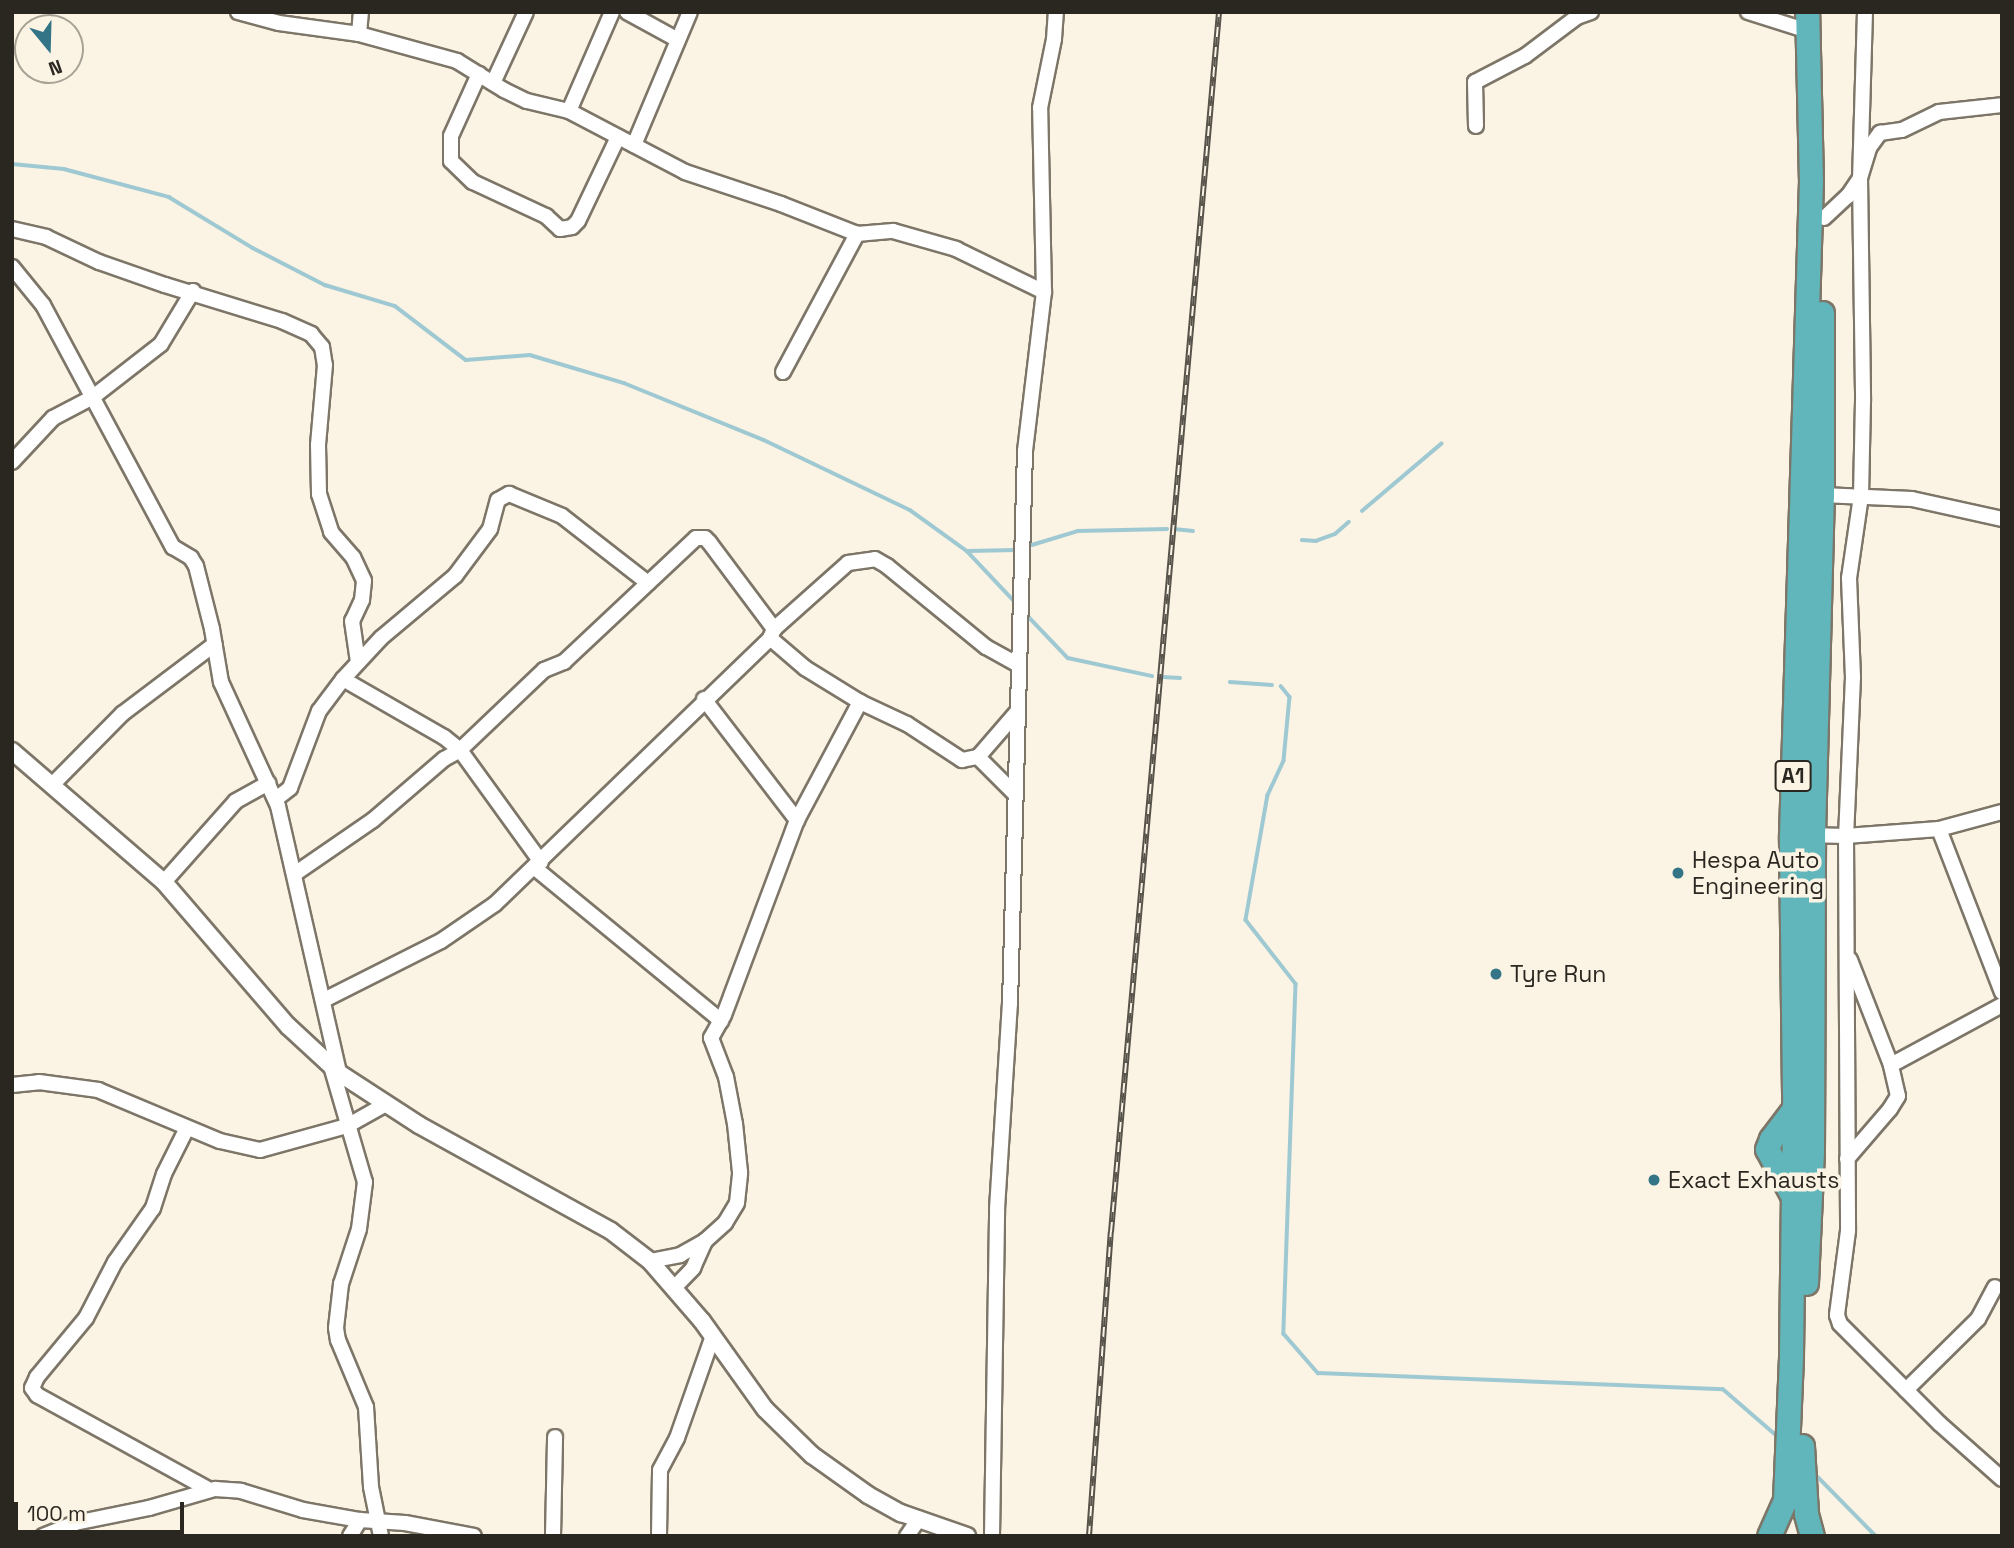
<!DOCTYPE html>
<html>
<head>
<meta charset="utf-8">
<style>
  body { margin:0 }
  #map { position:relative; width:2014px; height:1548px; overflow:hidden; background:#fbf3e4; font-family:"Space Grotesk",sans-serif }
  div>[style] { position:absolute }
  [style*='--x'] { left:calc(var(--x)*1px); top:calc(var(--y)*1px); width:calc(var(--w)*1px); rotate:calc(var(--a)*1deg) }
  .stream>* { height:3.5px; margin:-1.75px; padding:0 1.75px; transform-origin:1.75px; border-radius:1.75px; background:#9fc9d2 }
  .roads { filter:drop-shadow(2px 0 #7d7668) drop-shadow(-2px 0 #7d7668) drop-shadow(0 2px #7d7668) drop-shadow(0 -2px #7d7668) }
  .minor>* { height:14px; margin:-7px; padding:0 7px; transform-origin:7px; border-radius:7px; background:#fff }
  .tertiary>* { height:16px; margin:-8px; padding:0 8px; transform-origin:8px; border-radius:8px; background:#fff }
  .trunk>* { height:23px; margin:-11.5px; padding:0 11.5px; transform-origin:11.5px; border-radius:11.5px; background:#60b6ba }
  .rail>* { height:6px; margin-top:-3px; transform-origin:0; background:repeating-linear-gradient(90deg,#fbf3e4 0 10px,#57534b 0 20px); box-sizing:border-box; border-block:2px solid #57534b }
  .dots>* { width:19px; height:19px; translate:-50% -50%; box-sizing:border-box; border:4px solid #fbf3e4; border-radius:50% }
  span { translate:-50% -50%; white-space:nowrap; text-align:center; line-height:1.15; -webkit-text-stroke:7px #fbf3e4; paint-order:stroke }
  .shield-label span { padding:2px 5px; background:#fbf3e4; border:2px solid; border-radius:5px; -webkit-text-stroke-width:0 }
  .shield-label { font-size:21px; color:#2a2721; font-weight:700 }
  .poi-label { font-size:23px; color:#2a2721 }
  .left { translate:0 -50%; text-align:left }
  .frame { position:absolute; inset:0; border:14px solid #2a2721; pointer-events:none }
  .north { position:absolute; left:14px; top:14px; width:70px; height:70px; box-sizing:border-box; background:#fbf3e4; border:2px solid #a7a196; border-radius:50%; rotate:161deg; font-size:19px; font-weight:700; line-height:28px; text-align:center; color:#2a2721 }
  .north::after { content:''; display:block; margin:auto; width:24px; height:32px; background:#337487; clip-path:polygon(50% 0,100% 100%,50% 72%,0 100%) }
  .scale { position:absolute; left:14px; top:1502px; width:170px; height:32px; box-sizing:border-box; border:4px solid #2a2721; border-top:0; padding-left:9px; font-size:21px; line-height:24px; white-space:nowrap; color:#2a2721; -webkit-text-stroke:5px #fbf3e4; paint-order:stroke }
</style>
</head>
<body>
<div id="map">
  <div class="stream">
    <i style="--x:12;--y:164;--w:52;--a:5.5"></i>
    <i style="--x:64;--y:169;--w:109;--a:14.9"></i>
    <i style="--x:169;--y:197;--w:98;--a:31.3"></i>
    <i style="--x:253;--y:248;--w:81;--a:27.2"></i>
    <i style="--x:325;--y:285;--w:73;--a:16.7"></i>
    <i style="--x:395;--y:306;--w:89;--a:37.3"></i>
    <i style="--x:466;--y:360;--w:64;--a:-4.5"></i>
    <i style="--x:530;--y:355;--w:98;--a:16.6"></i>
    <i style="--x:624;--y:383;--w:151;--a:22.2"></i>
    <i style="--x:764;--y:440;--w:162;--a:25.6"></i>
    <i style="--x:910;--y:510;--w:70;--a:35.7"></i>
    <i style="--x:967;--y:551;--w:70;--a:46.7"></i>
    <i style="--x:1362;--y:511;--w:104;--a:-40.3"></i>
    <i style="--x:1174;--y:529;--w:19;--a:6"></i>
    <i style="--x:1302;--y:540;--w:14;--a:4"></i>
    <i style="--x:1316;--y:541;--w:20;--a:-20"></i>
    <i style="--x:1335;--y:534;--w:18;--a:-41"></i>
    <i style="--x:1032;--y:545;--w:48;--a:-16.9"></i>
    <i style="--x:1078;--y:531;--w:89;--a:-1.3"></i>
    <i style="--x:969;--y:551;--w:46;--a:-1.2"></i>
    <i style="--x:1025;--y:613;--w:62;--a:46.3"></i>
    <i style="--x:1068;--y:658;--w:86;--a:12.1"></i>
    <i style="--x:1163;--y:677;--w:17;--a:3"></i>
    <i style="--x:1230;--y:682;--w:42;--a:4.1"></i>
    <i style="--x:1281;--y:686;--w:14;--a:51"></i>
    <i style="--x:1290;--y:697;--w:64;--a:95.4"></i>
    <i style="--x:1284;--y:761;--w:38;--a:115"></i>
    <i style="--x:1268;--y:795;--w:127;--a:100"></i>
    <i style="--x:1246;--y:920;--w:81;--a:52"></i>
    <i style="--x:1296;--y:984;--w:350;--a:92"></i>
    <i style="--x:1284;--y:1334;--w:52;--a:48.9"></i>
    <i style="--x:1318;--y:1373;--w:405;--a:2.3"></i>
    <i style="--x:1723;--y:1389;--w:69;--a:40.9"></i>
    <i style="--x:1818;--y:1477;--w:83;--a:45.5"></i>
  </div>
  <div class="roads">
    <div class="minor">
      <i style="--x:238;--y:12;--w:42;--a:15"></i>
      <i style="--x:279;--y:23;--w:81;--a:7.8"></i>
      <i style="--x:359;--y:34;--w:102;--a:15.4"></i>
      <i style="--x:457;--y:61;--w:55;--a:31.7"></i>
      <i style="--x:504;--y:90;--w:25;--a:26"></i>
      <i style="--x:527;--y:101;--w:43;--a:13.4"></i>
      <i style="--x:569;--y:111;--w:131;--a:27.7"></i>
      <i style="--x:685;--y:172;--w:101;--a:18.4"></i>
      <i style="--x:781;--y:204;--w:82;--a:21.5"></i>
      <i style="--x:857;--y:234;--w:36;--a:-5"></i>
      <i style="--x:893;--y:231;--w:66;--a:15.9"></i>
      <i style="--x:956;--y:249;--w:98;--a:26"></i>
      <i style="--x:627;--y:12;--w:58;--a:28.8"></i>
      <i style="--x:1748;--y:12;--w:63;--a:17.6"></i>
      <i style="--x:1865;--y:12;--w:166;--a:91.7"></i>
      <i style="--x:1860;--y:178;--w:223;--a:89.2"></i>
      <i style="--x:1863;--y:401;--w:95;--a:91.2"></i>
      <i style="--x:1861;--y:496;--w:83;--a:98.3"></i>
      <i style="--x:1849;--y:578;--w:99;--a:87.7"></i>
      <i style="--x:1853;--y:677;--w:159;--a:92.5"></i>
      <i style="--x:1846;--y:836;--w:395;--a:89.7"></i>
      <i style="--x:1848;--y:1231;--w:85;--a:97.5"></i>
      <i style="--x:1837;--y:1315;--w:9;--a:72"></i>
      <i style="--x:1840;--y:1324;--w:141;--a:45"></i>
      <i style="--x:1940;--y:1424;--w:83;--a:41.6"></i>
      <i style="--x:359;--y:34;--w:22;--a:-85"></i>
      <i style="--x:479;--y:74;--w:68;--a:114.3"></i>
      <i style="--x:451;--y:136;--w:25;--a:90"></i>
      <i style="--x:451;--y:161;--w:30;--a:44"></i>
      <i style="--x:473;--y:182;--w:81;--a:25"></i>
      <i style="--x:546;--y:216;--w:19;--a:43"></i>
      <i style="--x:560;--y:229;--w:12;--a:-9"></i>
      <i style="--x:572;--y:227;--w:8;--a:-45"></i>
      <i style="--x:578;--y:221;--w:93;--a:-64.5"></i>
      <i style="--x:493;--y:83;--w:78;--a:-65.1"></i>
      <i style="--x:569;--y:111;--w:108;--a:-66.5"></i>
      <i style="--x:1476;--y:126;--w:44;--a:-91.3"></i>
      <i style="--x:1475;--y:82;--w:56;--a:-27.5"></i>
      <i style="--x:1525;--y:56;--w:65;--a:-36.9"></i>
      <i style="--x:1577;--y:17;--w:15;--a:-20"></i>
      <i style="--x:634;--y:145;--w:144;--a:-67.2"></i>
      <i style="--x:1824;--y:218;--w:33;--a:-43"></i>
      <i style="--x:1848;--y:196;--w:22;--a:-56"></i>
      <i style="--x:1860;--y:178;--w:31;--a:-73"></i>
      <i style="--x:1869;--y:148;--w:19;--a:-54"></i>
      <i style="--x:1880;--y:133;--w:22;--a:-8"></i>
      <i style="--x:1902;--y:130;--w:41;--a:-25.9"></i>
      <i style="--x:1939;--y:112;--w:63;--a:-6.3"></i>
      <i style="--x:12;--y:229;--w:35;--a:13"></i>
      <i style="--x:46;--y:237;--w:59;--a:25.3"></i>
      <i style="--x:99;--y:262;--w:70;--a:19.2"></i>
      <i style="--x:165;--y:285;--w:122;--a:17.1"></i>
      <i style="--x:282;--y:321;--w:32;--a:24"></i>
      <i style="--x:311;--y:334;--w:17;--a:50"></i>
      <i style="--x:322;--y:347;--w:18;--a:81"></i>
      <i style="--x:325;--y:365;--w:80;--a:95"></i>
      <i style="--x:318;--y:445;--w:49;--a:88.8"></i>
      <i style="--x:319;--y:494;--w:40;--a:72"></i>
      <i style="--x:331;--y:532;--w:33;--a:49"></i>
      <i style="--x:353;--y:557;--w:26;--a:65"></i>
      <i style="--x:364;--y:581;--w:19;--a:96"></i>
      <i style="--x:362;--y:600;--w:23;--a:115"></i>
      <i style="--x:352;--y:621;--w:41;--a:81.7"></i>
      <i style="--x:12;--y:267;--w:49;--a:50.8"></i>
      <i style="--x:43;--y:305;--w:275;--a:61.8"></i>
      <i style="--x:173;--y:547;--w:21;--a:31"></i>
      <i style="--x:191;--y:558;--w:9;--a:58"></i>
      <i style="--x:196;--y:566;--w:65;--a:75.7"></i>
      <i style="--x:212;--y:629;--w:54;--a:80.4"></i>
      <i style="--x:221;--y:682;--w:136;--a:65.3"></i>
      <i style="--x:278;--y:806;--w:274;--a:77.1"></i>
      <i style="--x:783;--y:372;--w:157;--a:-61.8"></i>
      <i style="--x:12;--y:462;--w:60;--a:-47"></i>
      <i style="--x:53;--y:418;--w:45;--a:-27.7"></i>
      <i style="--x:93;--y:397;--w:86;--a:-37.9"></i>
      <i style="--x:161;--y:344;--w:62;--a:-58.9"></i>
      <i style="--x:1822;--y:495;--w:90;--a:2.5"></i>
      <i style="--x:1912;--y:499;--w:92;--a:12.5"></i>
      <i style="--x:770;--y:638;--w:46;--a:40.6"></i>
      <i style="--x:805;--y:668;--w:65;--a:31.7"></i>
      <i style="--x:860;--y:702;--w:52;--a:25.1"></i>
      <i style="--x:907;--y:724;--w:66;--a:33.2"></i>
      <i style="--x:962;--y:760;--w:16;--a:-11"></i>
      <i style="--x:978;--y:757;--w:52;--a:45"></i>
      <i style="--x:343;--y:679;--w:56;--a:-47.2"></i>
      <i style="--x:381;--y:638;--w:97;--a:-40"></i>
      <i style="--x:455;--y:576;--w:59;--a:-53.3"></i>
      <i style="--x:490;--y:529;--w:30;--a:-75"></i>
      <i style="--x:498;--y:500;--w:13;--a:-29"></i>
      <i style="--x:509;--y:494;--w:57;--a:22.5"></i>
      <i style="--x:562;--y:516;--w:109;--a:37.9"></i>
      <i style="--x:704;--y:699;--w:153;--a:52.5"></i>
      <i style="--x:978;--y:757;--w:60;--a:-49.1"></i>
      <i style="--x:52;--y:785;--w:100;--a:-45.4"></i>
      <i style="--x:122;--y:714;--w:116;--a:-37"></i>
      <i style="--x:276;--y:799;--w:18;--a:-38"></i>
      <i style="--x:290;--y:788;--w:82;--a:-69.4"></i>
      <i style="--x:319;--y:711;--w:40;--a:-53"></i>
      <i style="--x:343;--y:679;--w:116;--a:29.9"></i>
      <i style="--x:444;--y:737;--w:21;--a:39"></i>
      <i style="--x:460;--y:750;--w:138;--a:54.1"></i>
      <i style="--x:1939;--y:829;--w:175;--a:68.9"></i>
      <i style="--x:1806;--y:835;--w:40;--a:1.4"></i>
      <i style="--x:1846;--y:836;--w:93;--a:-4.3"></i>
      <i style="--x:1939;--y:829;--w:65;--a:-15.1"></i>
      <i style="--x:535;--y:868;--w:241;--a:39.4"></i>
      <i style="--x:296;--y:873;--w:93;--a:-34.5"></i>
      <i style="--x:373;--y:820;--w:94;--a:-40.7"></i>
      <i style="--x:444;--y:759;--w:18;--a:-29"></i>
      <i style="--x:460;--y:750;--w:116;--a:-43.6"></i>
      <i style="--x:544;--y:670;--w:22;--a:-22"></i>
      <i style="--x:564;--y:662;--w:181;--a:-43.2"></i>
      <i style="--x:696;--y:538;--w:9;--a:0"></i>
      <i style="--x:705;--y:538;--w:6;--a:45"></i>
      <i style="--x:709;--y:542;--w:109;--a:53.2"></i>
      <i style="--x:164;--y:882;--w:108;--a:-48.4"></i>
      <i style="--x:236;--y:801;--w:37;--a:-29"></i>
      <i style="--x:324;--y:1000;--w:131;--a:-26.8"></i>
      <i style="--x:441;--y:941;--w:65;--a:-34.4"></i>
      <i style="--x:495;--y:904;--w:383;--a:-44"></i>
      <i style="--x:770;--y:638;--w:10;--a:-66"></i>
      <i style="--x:774;--y:629;--w:99;--a:-41.7"></i>
      <i style="--x:848;--y:563;--w:27;--a:-8"></i>
      <i style="--x:875;--y:559;--w:14;--a:30"></i>
      <i style="--x:887;--y:566;--w:128;--a:39.3"></i>
      <i style="--x:986;--y:647;--w:37;--a:29"></i>
      <i style="--x:1891;--y:1065;--w:126;--a:-28.4"></i>
      <i style="--x:331;--y:1066;--w:121;--a:73.7"></i>
      <i style="--x:365;--y:1182;--w:47;--a:97.3"></i>
      <i style="--x:359;--y:1229;--w:58;--a:108.1"></i>
      <i style="--x:341;--y:1284;--w:44;--a:96.5"></i>
      <i style="--x:336;--y:1328;--w:12;--a:81"></i>
      <i style="--x:338;--y:1340;--w:73;--a:67.3"></i>
      <i style="--x:366;--y:1407;--w:80;--a:86.4"></i>
      <i style="--x:371;--y:1487;--w:50;--a:78.5"></i>
      <i style="--x:12;--y:1085;--w:27;--a:-6"></i>
      <i style="--x:39;--y:1082;--w:60;--a:7.7"></i>
      <i style="--x:98;--y:1090;--w:132;--a:22.7"></i>
      <i style="--x:220;--y:1141;--w:41;--a:12.7"></i>
      <i style="--x:260;--y:1150;--w:90;--a:-15.4"></i>
      <i style="--x:347;--y:1126;--w:45;--a:-29.4"></i>
      <i style="--x:187;--y:1128;--w:51;--a:116.6"></i>
      <i style="--x:164;--y:1174;--w:36;--a:108"></i>
      <i style="--x:153;--y:1208;--w:66;--a:125.1"></i>
      <i style="--x:115;--y:1262;--w:63;--a:117.4"></i>
      <i style="--x:86;--y:1318;--w:77;--a:129.7"></i>
      <i style="--x:37;--y:1377;--w:12;--a:114"></i>
      <i style="--x:32;--y:1388;--w:9;--a:54"></i>
      <i style="--x:37;--y:1395;--w:195;--a:28.8"></i>
      <i style="--x:1847;--y:1159;--w:66;--a:-49.3"></i>
      <i style="--x:1890;--y:1109;--w:15;--a:-58"></i>
      <i style="--x:1898;--y:1096;--w:32;--a:-103"></i>
      <i style="--x:1891;--y:1065;--w:113;--a:-111.3"></i>
      <i style="--x:650;--y:1261;--w:31;--a:-11"></i>
      <i style="--x:680;--y:1255;--w:29;--a:-29"></i>
      <i style="--x:705;--y:1241;--w:27;--a:-42"></i>
      <i style="--x:725;--y:1223;--w:23;--a:-59"></i>
      <i style="--x:737;--y:1203;--w:31;--a:-84"></i>
      <i style="--x:740;--y:1172;--w:48;--a:-95.9"></i>
      <i style="--x:735;--y:1124;--w:48;--a:-100.8"></i>
      <i style="--x:726;--y:1077;--w:42;--a:-111"></i>
      <i style="--x:711;--y:1038;--w:26;--a:-61"></i>
      <i style="--x:724;--y:1015;--w:208;--a:-69.5"></i>
      <i style="--x:797;--y:820;--w:134;--a:-61.9"></i>
      <i style="--x:674;--y:1288;--w:28;--a:-46"></i>
      <i style="--x:693;--y:1268;--w:30;--a:-66"></i>
      <i style="--x:1906;--y:1390;--w:101;--a:-44.6"></i>
      <i style="--x:1978;--y:1319;--w:36;--a:-62"></i>
      <i style="--x:43;--y:1536;--w:35;--a:-22"></i>
      <i style="--x:75;--y:1523;--w:76;--a:-11.5"></i>
      <i style="--x:149;--y:1508;--w:69;--a:-16.1"></i>
      <i style="--x:215;--y:1489;--w:26;--a:4"></i>
      <i style="--x:241;--y:1491;--w:65;--a:17"></i>
      <i style="--x:303;--y:1510;--w:58;--a:10"></i>
      <i style="--x:360;--y:1520;--w:45;--a:3.8"></i>
      <i style="--x:405;--y:1523;--w:70;--a:10.7"></i>
      <i style="--x:350;--y:1536;--w:19;--a:-58"></i>
      <i style="--x:553;--y:1536;--w:99;--a:-88.8"></i>
      <i style="--x:659;--y:1536;--w:66;--a:-89.1"></i>
      <i style="--x:660;--y:1470;--w:36;--a:-62"></i>
      <i style="--x:677;--y:1438;--w:108;--a:-70.6"></i>
      <i style="--x:907;--y:1536;--w:21;--a:-55"></i>
      <i style="--x:992;--y:1536;--w:327;--a:-89.1"></i>
      <i style="--x:997;--y:1209;--w:205;--a:-86.4"></i>
      <i style="--x:1010;--y:1004;--w:553;--a:-88.45"></i>
      <i style="--x:1025;--y:451;--w:160;--a:-83.2"></i>
      <i style="--x:1044;--y:292;--w:184;--a:-91.2"></i>
      <i style="--x:1040;--y:108;--w:70;--a:-78.5"></i>
      <i style="--x:1054;--y:39;--w:27;--a:-86"></i>
    </div>
    <div class="tertiary">
      <i style="--x:12;--y:751;--w:201;--a:40.8"></i>
      <i style="--x:164;--y:882;--w:190;--a:49.3"></i>
      <i style="--x:288;--y:1026;--w:69;--a:42.7"></i>
      <i style="--x:339;--y:1073;--w:95;--a:33"></i>
      <i style="--x:419;--y:1125;--w:219;--a:28.9"></i>
      <i style="--x:611;--y:1231;--w:49;--a:37.6"></i>
      <i style="--x:650;--y:1261;--w:79;--a:49.1"></i>
      <i style="--x:702;--y:1321;--w:108;--a:54.4"></i>
      <i style="--x:765;--y:1409;--w:66;--a:44.4"></i>
      <i style="--x:812;--y:1455;--w:69;--a:35.5"></i>
      <i style="--x:868;--y:1495;--w:38;--a:29"></i>
      <i style="--x:901;--y:1513;--w:70;--a:19.2"></i>
    </div>
    <div class="trunk">
      <i style="--x:1792;--y:1195;--w:52;--a:-118.5"></i>
      <i style="--x:1767;--y:1149;--w:11;--a:-68"></i>
      <i style="--x:1771;--y:1139;--w:39;--a:-53"></i>
      <i style="--x:1806;--y:1283;--w:132;--a:-87.4"></i>
      <i style="--x:1812;--y:1151;--w:316;--a:-89.8"></i>
      <i style="--x:1813;--y:835;--w:340;--a:-88.5"></i>
      <i style="--x:1822;--y:495;--w:182;--a:-90"></i>
      <i style="--x:1802;--y:1446;--w:68;--a:86.6"></i>
      <i style="--x:1806;--y:1514;--w:23;--a:75"></i>
      <i style="--x:1769;--y:1536;--w:39;--a:-66"></i>
      <i style="--x:1785;--y:1500;--w:145;--a:-87.6"></i>
      <i style="--x:1791;--y:1355;--w:263;--a:-89.3"></i>
      <i style="--x:1794;--y:1092;--w:257;--a:-90.7"></i>
      <i style="--x:1791;--y:835;--w:653;--a:-88.25"></i>
      <i style="--x:1811;--y:182;--w:170;--a:-91.3"></i>
    </div>
  </div>
  <div class="rail">
    <i style="--x:1089;--y:1536;--w:305;--a:-85.9"></i>
    <i style="--x:1111;--y:1232;--w:1225;--a:-84.94"></i>
  </div>
  <div class="dots">
    <i style="left:1678px;top:873px;background:#337487"></i>
    <i style="left:1496px;top:974px;background:#337487"></i>
    <i style="left:1654px;top:1180px;background:#337487"></i>
  </div>
  <div class="shield-label">
    <span style="left:1793px;top:776px">A1</span>
  </div>
  <div class="poi-label">
    <span class="left" style="left:1692px;top:873px">Hespa Auto<br>Engineering</span>
    <span class="left" style="left:1510px;top:974px">Tyre Run</span>
    <span class="left" style="left:1668px;top:1180px">Exact Exhausts</span>
  </div>
  <div class="frame"></div>
  <div class="north">N</div>
  <div class="scale">100 m</div>
</div>
</body>
</html>
